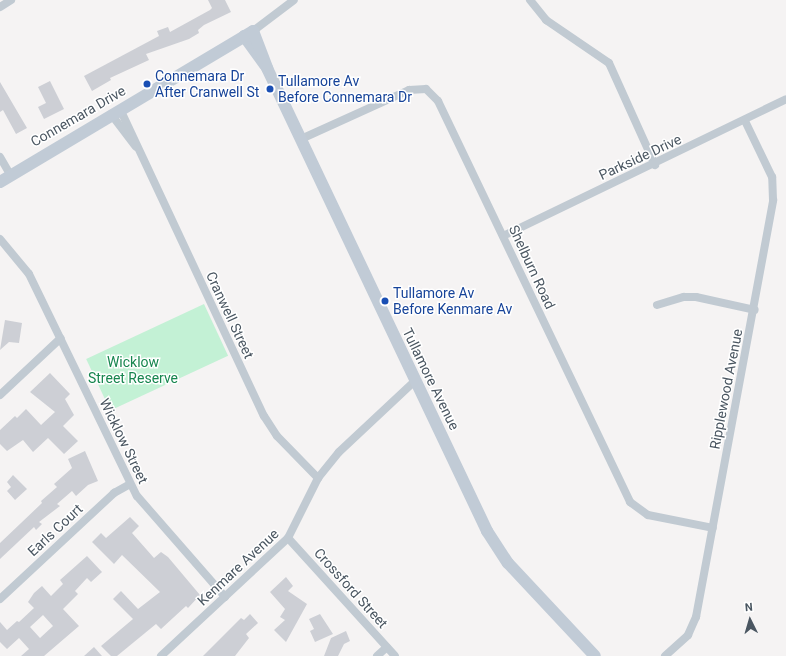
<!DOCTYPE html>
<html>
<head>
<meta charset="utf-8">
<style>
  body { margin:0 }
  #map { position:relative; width:786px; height:656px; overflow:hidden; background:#f5f3f3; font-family:Roboto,sans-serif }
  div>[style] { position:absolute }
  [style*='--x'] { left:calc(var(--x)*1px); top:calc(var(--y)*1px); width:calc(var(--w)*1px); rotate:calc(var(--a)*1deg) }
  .green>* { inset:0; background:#c3f1d5; transform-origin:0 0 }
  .building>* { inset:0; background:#cdcfd5 }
  .street>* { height:8px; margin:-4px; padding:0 4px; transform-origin:4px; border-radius:4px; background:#c1cad2 }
  .secondary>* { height:12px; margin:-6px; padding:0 6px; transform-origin:6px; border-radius:6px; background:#c1cbd6 }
  .dots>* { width:11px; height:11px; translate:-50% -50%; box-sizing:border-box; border:2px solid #fff; border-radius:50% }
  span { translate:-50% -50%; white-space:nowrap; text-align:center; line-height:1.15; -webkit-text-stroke:3px #fff; paint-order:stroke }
  .transit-label { font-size:14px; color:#164399 }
  .left { translate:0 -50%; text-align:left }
  .street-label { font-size:14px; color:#4a5661 }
  .park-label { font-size:14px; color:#17864f }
  .north { position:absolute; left:730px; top:600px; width:40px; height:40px; -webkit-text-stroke:3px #fff; paint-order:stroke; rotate:355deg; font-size:11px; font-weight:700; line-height:16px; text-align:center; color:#4a5661 }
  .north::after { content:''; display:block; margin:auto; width:14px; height:18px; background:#4a5661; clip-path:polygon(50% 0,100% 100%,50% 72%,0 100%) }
</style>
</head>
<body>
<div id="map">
  <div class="green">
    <i style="left:204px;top:304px;width:57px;height:130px;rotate:65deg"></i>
  </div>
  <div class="building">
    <i style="clip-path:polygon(208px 0,225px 0,231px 12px,204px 25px,198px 30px,199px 33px,189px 39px,146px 54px,149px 60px,110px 78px,111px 80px,92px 91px,84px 76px,159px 36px,157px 31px,168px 27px,170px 32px,210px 10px,212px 8px)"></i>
    <i style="clip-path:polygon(50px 81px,64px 109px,44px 119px,38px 107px,46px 103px,38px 87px)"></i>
    <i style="clip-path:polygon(0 82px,27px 128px,16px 134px,3px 110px,0 112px)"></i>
    <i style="clip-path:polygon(5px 320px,22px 323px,19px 343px,9px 342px,0 350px)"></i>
    <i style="clip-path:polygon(50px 373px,70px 394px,65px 399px,74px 415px,63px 426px,78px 441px,64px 454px,48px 438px,33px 452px,23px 440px,7px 451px,0 444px,0 430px,15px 416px,17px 418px,26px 409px,41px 425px,55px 412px,30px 392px)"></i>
    <i style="clip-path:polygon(85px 451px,98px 481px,88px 485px,76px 496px,72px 491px,57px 504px,60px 506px,39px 522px,42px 524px,36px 530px,34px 527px,0 559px,0 543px,42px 503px,41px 501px,57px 487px,54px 484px,72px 468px,68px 459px)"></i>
    <i style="clip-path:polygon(13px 475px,27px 489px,15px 500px,7px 491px,11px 487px,7px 482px)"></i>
    <i style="clip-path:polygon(130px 517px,139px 526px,132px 533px,154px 558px,161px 552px,168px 557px,200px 595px,188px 608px,186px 606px,161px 629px,156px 624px,117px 656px,111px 656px,101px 646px,133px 619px,113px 599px,121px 591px,138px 609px,160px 592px,122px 555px,114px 564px,92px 542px,101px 533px,106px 538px)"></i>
    <i style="clip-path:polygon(evenodd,87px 556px,102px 572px,91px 582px,87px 578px,75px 591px,78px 594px,63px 609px,79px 626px,44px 656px,21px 656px,29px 649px,19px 638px,7px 649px,0 642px,0 622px,7px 630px,17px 621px,19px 622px,34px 608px,28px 602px,34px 593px,42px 586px,51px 596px,63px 584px,60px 580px,87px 556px,43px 615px,53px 626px,40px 638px,30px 627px,43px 615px)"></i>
    <i style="clip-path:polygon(286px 577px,293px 586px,288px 591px,307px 604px,286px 642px,274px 630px,285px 620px,280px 617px,285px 609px,270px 592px)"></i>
    <i style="clip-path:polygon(250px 614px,258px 623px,246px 634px,249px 638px,235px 656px,203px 656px,241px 618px,244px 620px)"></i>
    <i style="clip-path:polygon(320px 614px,333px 634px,315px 642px,310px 631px,314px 629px,309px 619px)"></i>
    <i style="clip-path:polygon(346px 631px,350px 641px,344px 644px,338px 656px,324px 656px,331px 638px)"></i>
    <i style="clip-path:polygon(94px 647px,102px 656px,84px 656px)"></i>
  </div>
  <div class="street">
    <i style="--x:530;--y:0;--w:26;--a:51"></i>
    <i style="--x:546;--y:20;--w:76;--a:34.3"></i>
    <i style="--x:609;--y:63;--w:112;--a:65.7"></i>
    <i style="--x:0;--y:7;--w:13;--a:-32"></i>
    <i style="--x:253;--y:31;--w:51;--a:-37.1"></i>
    <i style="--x:120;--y:109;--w:339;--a:64.9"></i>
    <i style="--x:264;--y:416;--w:24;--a:57"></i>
    <i style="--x:277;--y:436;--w:59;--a:45.7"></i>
    <i style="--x:111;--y:114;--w:41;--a:52.9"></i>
    <i style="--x:301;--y:139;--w:119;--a:-24.4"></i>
    <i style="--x:409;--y:90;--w:17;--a:-3"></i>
    <i style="--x:426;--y:89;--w:17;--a:45"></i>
    <i style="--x:438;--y:101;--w:445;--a:64.4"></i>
    <i style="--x:630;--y:502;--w:22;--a:36"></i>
    <i style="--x:648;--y:515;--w:66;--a:11.3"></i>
    <i style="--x:0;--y:157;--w:20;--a:60"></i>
    <i style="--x:503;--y:236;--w:314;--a:-25.8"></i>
    <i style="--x:0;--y:239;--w:45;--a:50.4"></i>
    <i style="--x:29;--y:274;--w:247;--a:64.1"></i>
    <i style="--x:137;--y:496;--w:134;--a:48.9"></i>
    <i style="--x:657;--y:305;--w:28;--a:-17"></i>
    <i style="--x:684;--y:297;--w:12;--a:0"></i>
    <i style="--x:696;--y:297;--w:60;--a:12.4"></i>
    <i style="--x:0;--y:395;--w:83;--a:-43.1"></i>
    <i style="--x:288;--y:538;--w:159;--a:47.8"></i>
    <i style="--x:0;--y:599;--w:156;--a:-42.9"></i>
    <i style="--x:114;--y:493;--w:18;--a:-29"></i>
    <i style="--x:161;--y:656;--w:173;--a:-42.9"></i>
    <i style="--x:288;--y:538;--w:67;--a:-63.4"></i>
    <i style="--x:318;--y:478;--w:33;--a:-51"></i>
    <i style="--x:339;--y:452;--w:104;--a:-43.1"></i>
    <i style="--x:377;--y:656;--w:13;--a:-42"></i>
    <i style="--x:665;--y:656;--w:31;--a:-42"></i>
    <i style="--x:688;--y:635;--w:20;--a:-66"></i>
    <i style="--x:696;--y:617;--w:424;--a:-79.5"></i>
    <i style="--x:773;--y:200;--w:23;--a:-92"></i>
    <i style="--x:772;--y:177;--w:62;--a:-115.7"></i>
  </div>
  <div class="secondary">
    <i style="--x:244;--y:36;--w:36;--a:54"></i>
    <i style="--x:0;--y:182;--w:295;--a:-30.8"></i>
    <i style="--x:253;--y:31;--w:40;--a:69"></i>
    <i style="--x:267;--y:68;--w:513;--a:64.58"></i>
    <i style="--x:487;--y:531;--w:38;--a:57"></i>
    <i style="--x:508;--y:563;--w:127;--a:46.9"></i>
  </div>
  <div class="dots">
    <i style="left:147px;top:84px;background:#1a4fb4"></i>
    <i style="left:270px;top:89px;background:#1a4fb4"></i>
    <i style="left:385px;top:301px;background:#1a4fb4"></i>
  </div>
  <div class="transit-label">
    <span class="left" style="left:155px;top:84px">Connemara Dr<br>After Cranwell St</span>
    <span class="left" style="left:278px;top:89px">Tullamore Av<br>Before Connemara Dr</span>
    <span class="left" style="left:393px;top:301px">Tullamore Av<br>Before Kenmare Av</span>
  </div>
  <div class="street-label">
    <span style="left:78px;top:116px;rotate:-30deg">Connemara Drive</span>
    <span style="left:640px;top:157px;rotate:-25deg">Parkside Drive</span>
    <span style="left:532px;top:267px;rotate:65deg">Shelburn Road</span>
    <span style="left:230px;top:315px;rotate:65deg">Cranwell Street</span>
    <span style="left:431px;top:379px;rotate:64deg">Tullamore Avenue</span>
    <span style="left:726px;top:389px;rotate:-79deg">Ripplewood Avenue</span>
    <span style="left:124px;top:441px;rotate:64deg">Wicklow Street</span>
    <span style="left:55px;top:530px;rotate:-43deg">Earls Court</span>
    <span style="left:238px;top:567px;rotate:-43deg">Kenmare Avenue</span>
    <span style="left:351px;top:588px;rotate:48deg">Crossford Street</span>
  </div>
  <div class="park-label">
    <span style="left:133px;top:370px">Wicklow<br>Street Reserve</span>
  </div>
  <div class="north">N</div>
</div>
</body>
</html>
